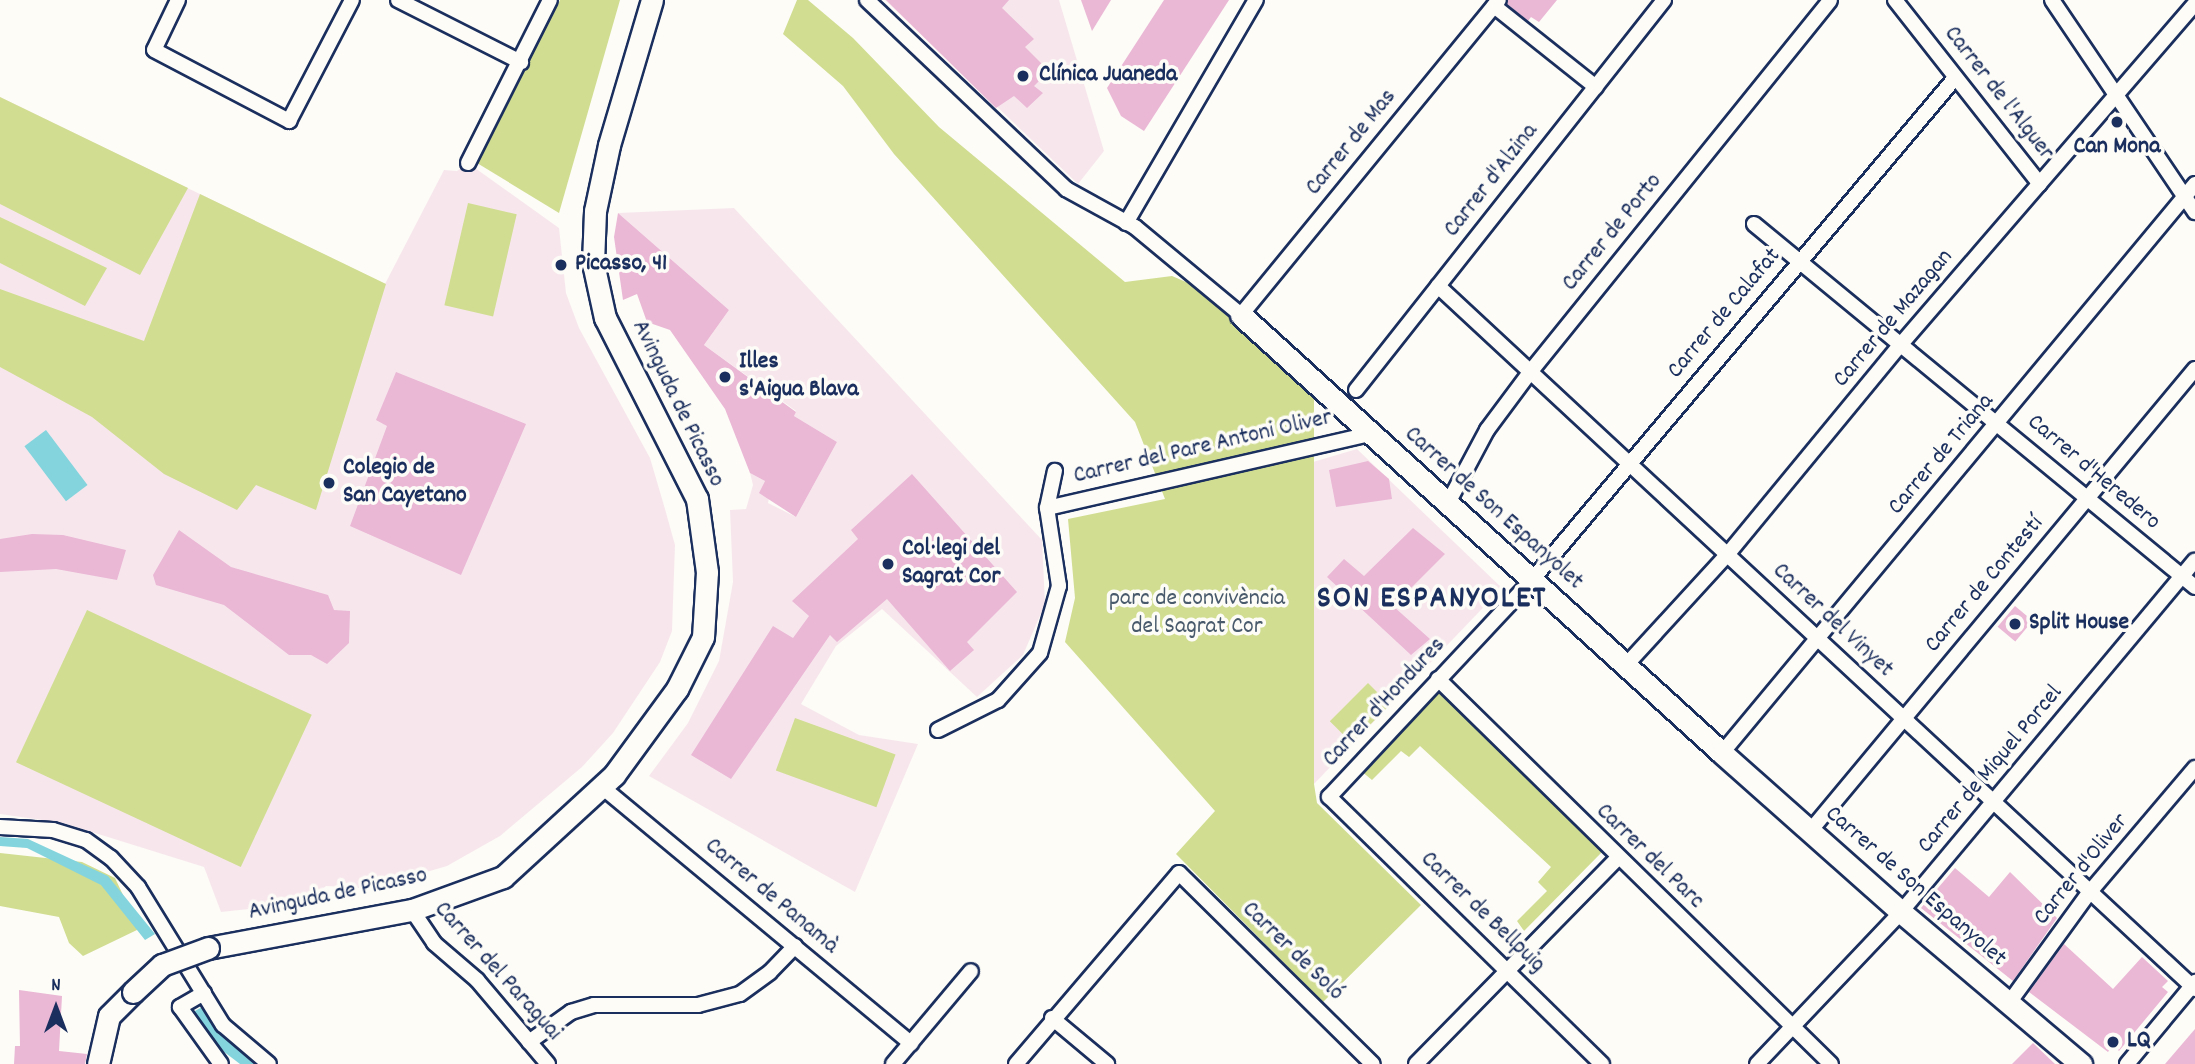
<!DOCTYPE html>
<html>
<head>
<meta charset="utf-8">
<style>
  body { margin:0 }
  #map { position:relative; width:2195px; height:1064px; overflow:hidden; background:#fdfcf7; font-family:Dekko,sans-serif }
  div>[style] { position:absolute }
  [style*='--x'] { left:calc(var(--x)*1px); top:calc(var(--y)*1px); width:calc(var(--w)*1px); rotate:calc(var(--a)*1deg) }
  .built>* { inset:0; background:#f7e7ed }
  .green>* { inset:0; background:#d1dd91; transform-origin:0 0 }
  .water>* { inset:0; background:#83d4dd; transform-origin:0 0 }
  .building>* { inset:0; background:#eab7d5; transform-origin:0 0 }
  .roads { filter:drop-shadow(2px 0 #1b2f5e) drop-shadow(-2px 0 #1b2f5e) drop-shadow(0 2px #1b2f5e) drop-shadow(0 -2px #1b2f5e) }
  .street>* { height:14px; margin:-7px; padding:0 7px; transform-origin:7px; border-radius:7px; background:#fdfcf7 }
  .secondary>* { height:21px; margin:-10.5px; padding:0 10.5px; transform-origin:10.5px; border-radius:10.5px; background:#fdfcf7 }
  .bridges { filter:drop-shadow(2px 0 #1b2f5e) drop-shadow(-2px 0 #1b2f5e) drop-shadow(0 2px #1b2f5e) drop-shadow(0 -2px #1b2f5e) }
  .secondary-bridge>* { height:21px; margin:-10.5px; padding:0 10.5px; transform-origin:10.5px; border-radius:10.5px; background:#fdfcf7 }
  .dots>* { width:19px; height:19px; translate:-50% -50%; box-sizing:border-box; border:4px solid #fdfcf7; border-radius:50% }
  span { translate:-50% -50%; white-space:nowrap; text-align:center; line-height:1.15; -webkit-text-stroke:7px #fdfcf7; paint-order:stroke }
  .poi-label { font-size:24px; color:#1b2f5e; font-weight:700 }
  .left { translate:0 -50%; text-align:left }
  .street-label { font-size:24px; color:#1b2f5e }
  .park-label { font-size:24px; color:#485a6b }
  .district-label { font-size:32px; color:#1b2f5e; font-weight:700; letter-spacing:2px }
  .north { position:absolute; left:21px; top:973px; width:70px; height:70px; -webkit-text-stroke:5px #fdfcf7; paint-order:stroke; rotate:0deg; font-size:19px; font-weight:700; line-height:28px; text-align:center; color:#1b2f5e }
  .north::after { content:''; display:block; margin:auto; width:24px; height:32px; background:#1b2f5e; clip-path:polygon(50% 0,100% 100%,50% 72%,0 100%) }
</style>
</head>
<body>
<div id="map">
  <div class="built">
    <i style="clip-path:polygon(885px 0,1059px 0,1104px 151px,1078px 184px)"></i>
    <i style="clip-path:polygon(0 97px,385px 284px,444px 170px,457px 171px,468px 163px,559px 228px,566px 293px,579px 328px,650px 458px,665px 509px,675px 545px,672px 631px,660px 662px,613px 733px,582px 767px,500px 836px,447px 866px,392px 882px,360px 888px,326px 886px,306px 903px,221px 912px,204px 867px,63px 823px,0 814px)"></i>
    <i style="clip-path:polygon(734px 208px,1042px 540px,1045px 604px,1023px 655px,977px 697px,882px 609px,836px 646px,801px 704px,859px 735px,918px 744px,855px 892px,649px 776px,688px 723px,719px 661px,733px 582px,730px 510px,746px 509px,753px 485px,750px 473px,765px 481px,760px 493px,769px 498px,768px 503px,796px 517px,837px 442px,794px 416px,796px 411px,704px 345px,729px 310px,618px 213px)"></i>
    <i style="clip-path:polygon(1357px 449px,1502px 588px,1314px 784px,1313px 462px)"></i>
  </div>
  <div class="green">
    <i style="clip-path:polygon(560px 0,620px 0,559px 213px,477px 163px)"></i>
    <i style="clip-path:polygon(797px 0,808px 0,853px 38px,939px 127px,1125px 282px,1172px 276px,1200px 288px,1314px 395px,1314px 784px,1317px 803px,1421px 905px,1323px 1002px,1176px 854px,1215px 811px,1065px 642px,1075px 598px,1068px 519px,1165px 499px,1135px 422px,894px 154px,843px 86px,783px 34px)"></i>
    <i style="clip-path:polygon(0 97px,188px 188px,140px 275px,0 204px)"></i>
    <i style="clip-path:polygon(200px 194px,386px 284px,316px 510px,256px 485px,237px 510px,164px 474px,92px 417px,0 367px,0 289px,144px 341px)"></i>
    <i style="left:468px;top:203px;width:50px;height:105px;rotate:13deg"></i>
    <i style="clip-path:polygon(0 217px,107px 268px,85px 306px,0 263px)"></i>
    <i style="left:87px;top:610px;width:248px;height:168px;rotate:25deg"></i>
    <i style="left:1368px;top:683px;width:31px;height:54px;rotate:45deg"></i>
    <i style="clip-path:polygon(1437px 687px,1603px 851px,1524px 931px,1517px 921px,1547px 891px,1538px 882px,1551px 867px,1420px 746px,1409px 757px,1401px 751px,1372px 780px,1360px 770px)"></i>
    <i style="left:795px;top:718px;width:107px;height:56px;rotate:20deg"></i>
    <i style="clip-path:polygon(0 853px,82px 862px,115px 878px,139px 929px,83px 956px,69px 943px,59px 917px,0 906px)"></i>
  </div>
  <div class="water">
    <i style="left:46px;top:430px;width:69px;height:27px;rotate:53deg"></i>
    <i style="clip-path:polygon(0 837px,28px 839px,108px 876px,155px 934px,145px 940px,101px 885px,27px 848px,0 846px)"></i>
    <i style="clip-path:polygon(204px 1006px,264px 1064px,240px 1064px,219px 1048px,193px 1012px)"></i>
  </div>
  <div class="building">
    <i style="clip-path:polygon(886px 0,1009px 0,1002px 8px,1034px 39px,1025px 47px,1049px 71px,1034px 86px,1043px 93px,1027px 108px,1014px 96px,996px 108px)"></i>
    <i style="clip-path:polygon(1081px 0,1111px 0,1092px 31px)"></i>
    <i style="clip-path:polygon(1164px 0,1229px 0,1144px 131px,1121px 116px,1107px 88px)"></i>
    <i style="clip-path:polygon(1508px 0,1557px 0,1539px 22px,1531px 17px,1528px 21px,1507px 4px)"></i>
    <i style="clip-path:polygon(618px 213px,729px 310px,704px 345px,796px 412px,794px 416px,837px 442px,796px 517px,759px 493px,765px 481px,750px 473px,725px 409px,670px 330px,647px 322px,637px 294px,623px 300px,614px 237px)"></i>
    <i style="clip-path:polygon(396px 372px,526px 424px,461px 575px,350px 526px,387px 426px,376px 420px)"></i>
    <i style="clip-path:polygon(1368px 461px,1389px 479px,1392px 499px,1336px 507px,1329px 470px)"></i>
    <i style="clip-path:polygon(912px 474px,1017px 592px,967px 642px,974px 650px,950px 671px,887px 599px,837px 642px,830px 635px,731px 779px,691px 755px,773px 626px,793px 638px,809px 616px,792px 601px,858px 539px,851px 530px)"></i>
    <i style="clip-path:polygon(1413px 528px,1445px 554px,1393px 606px,1430px 639px,1411px 655px,1327px 577px,1344px 559px,1364px 576px)"></i>
    <i style="clip-path:polygon(179px 530px,231px 567px,328px 595px,334px 610px,350px 611px,349px 643px,327px 664px,311px 655px,289px 655px,224px 605px,156px 585px,153px 575px)"></i>
    <i style="clip-path:polygon(32px 534px,63px 535px,126px 550px,117px 580px,56px 569px,0 572px,0 539px)"></i>
    <i style="left:2015px;top:606px;width:23px;height:27px;rotate:40deg"></i>
    <i style="clip-path:polygon(1955px 868px,1989px 897px,2010px 872px,2057px 918px,2013px 981px,1921px 908px)"></i>
    <i style="clip-path:polygon(2064px 944px,2113px 989px,2142px 957px,2168px 981px,2162px 987px,2168px 992px,2119px 1051px,2113px 1045px,2108px 1052px,2029px 992px)"></i>
    <i style="clip-path:polygon(19px 990px,62px 996px,59px 1051px,87px 1054px,85px 1064px,14px 1064px,15px 1046px,20px 1046px)"></i>
    <i style="clip-path:polygon(2195px 1029px,2195px 1064px,2165px 1064px)"></i>
    <i style="clip-path:polygon(2033px 1043px,2055px 1064px,2012px 1064px)"></i>
  </div>
  <div class="roads">
    <div class="street">
      <i style="--x:178;--y:0;--w:55;--a:115.6"></i>
      <i style="--x:154;--y:50;--w:153;--a:27.7"></i>
      <i style="--x:289;--y:121;--w:136;--a:-62.5"></i>
      <i style="--x:398;--y:0;--w:138;--a:26.8"></i>
      <i style="--x:867;--y:0;--w:274;--a:43.5"></i>
      <i style="--x:1066;--y:189;--w:79;--a:28.8"></i>
      <i style="--x:1135;--y:227;--w:138;--a:39.7"></i>
      <i style="--x:1241;--y:315;--w:407;--a:-50.7"></i>
      <i style="--x:1895;--y:0;--w:234;--a:51.8"></i>
      <i style="--x:2052;--y:0;--w:256;--a:56"></i>
      <i style="--x:1494;--y:6;--w:130;--a:38.5"></i>
      <i style="--x:468;--y:163;--w:182;--a:-63.3"></i>
      <i style="--x:1126;--y:223;--w:258;--a:-59.8"></i>
      <i style="--x:1754;--y:224;--w:571;--a:39.46"></i>
      <i style="--x:1438;--y:286;--w:1033;--a:42.88"></i>
      <i style="--x:1356;--y:390;--w:497;--a:-51.7"></i>
      <i style="--x:1447;--y:505;--w:85;--a:-61.9"></i>
      <i style="--x:1487;--y:430;--w:74;--a:-53.3"></i>
      <i style="--x:1531;--y:371;--w:476;--a:-51.1"></i>
      <i style="--x:1047;--y:508;--w:330;--a:-12.9"></i>
      <i style="--x:1627;--y:664;--w:148;--a:-47.5"></i>
      <i style="--x:1727;--y:555;--w:275;--a:-50.5"></i>
      <i style="--x:1902;--y:343;--w:448;--a:-49.2"></i>
      <i style="--x:1438;--y:679;--w:550;--a:44.41"></i>
      <i style="--x:938;--y:730;--w:67;--a:-26.6"></i>
      <i style="--x:998;--y:700;--w:63;--a:-48.2"></i>
      <i style="--x:1040;--y:653;--w:70;--a:-74.2"></i>
      <i style="--x:1059;--y:586;--w:79;--a:-98.7"></i>
      <i style="--x:1047;--y:508;--w:38;--a:-78"></i>
      <i style="--x:1722;--y:753;--w:740;--a:-50.26"></i>
      <i style="--x:601;--y:786;--w:403;--a:39.7"></i>
      <i style="--x:0;--y:827;--w:53;--a:3.2"></i>
      <i style="--x:53;--y:830;--w:34;--a:17"></i>
      <i style="--x:86;--y:840;--w:31;--a:36"></i>
      <i style="--x:111;--y:858;--w:40;--a:47"></i>
      <i style="--x:138;--y:887;--w:162;--a:58.4"></i>
      <i style="--x:223;--y:1025;--w:60;--a:40.3"></i>
      <i style="--x:1811;--y:830;--w:600;--a:-50.21"></i>
      <i style="--x:412;--y:910;--w:40;--a:56"></i>
      <i style="--x:434;--y:943;--w:57;--a:40.7"></i>
      <i style="--x:477;--y:980;--w:110;--a:49.8"></i>
      <i style="--x:204;--y:993;--w:28;--a:150"></i>
      <i style="--x:180;--y:1007;--w:70;--a:54.3"></i>
      <i style="--x:2009;--y:1003;--w:136;--a:-54"></i>
      <i style="--x:2089;--y:893;--w:164;--a:-49.7"></i>
      <i style="--x:1052;--y:1018;--w:72;--a:39.9"></i>
      <i style="--x:529;--y:1042;--w:52;--a:-35.5"></i>
      <i style="--x:571;--y:1012;--w:24;--a:-17"></i>
      <i style="--x:594;--y:1005;--w:104;--a:0"></i>
      <i style="--x:698;--y:1005;--w:43;--a:-14.7"></i>
      <i style="--x:740;--y:994;--w:37;--a:-36"></i>
      <i style="--x:770;--y:972;--w:36;--a:-46"></i>
      <i style="--x:893;--y:1064;--w:121;--a:-50"></i>
      <i style="--x:1016;--y:1064;--w:251;--a:-49.5"></i>
      <i style="--x:1179;--y:873;--w:272;--a:44.6"></i>
      <i style="--x:1416;--y:1064;--w:289;--a:-45.6"></i>
      <i style="--x:1602;--y:1064;--w:382;--a:-135.6"></i>
      <i style="--x:1329;--y:797;--w:297;--a:-46.9"></i>
      <i style="--x:1532;--y:580;--w:656;--a:-49.88"></i>
      <i style="--x:1757;--y:1064;--w:209;--a:-46.5"></i>
      <i style="--x:1901;--y:912;--w:458;--a:-50.1"></i>
      <i style="--x:2127;--y:1064;--w:107;--a:-50.3"></i>
    </div>
    <div class="secondary">
      <i style="--x:1241;--y:315;--w:651;--a:42.32"></i>
      <i style="--x:1722;--y:753;--w:239;--a:41.6"></i>
      <i style="--x:1901;--y:912;--w:236;--a:40.2"></i>
      <i style="--x:208;--y:948;--w:208;--a:-10.6"></i>
      <i style="--x:412;--y:910;--w:97;--a:-19.9"></i>
      <i style="--x:503;--y:877;--w:151;--a:-42.6"></i>
      <i style="--x:614;--y:775;--w:107;--a:-53.8"></i>
      <i style="--x:677;--y:689;--w:58;--a:-63.4"></i>
      <i style="--x:703;--y:637;--w:65;--a:-86.5"></i>
      <i style="--x:707;--y:572;--w:74;--a:-97.8"></i>
      <i style="--x:697;--y:499;--w:203;--a:-116.9"></i>
      <i style="--x:605;--y:318;--w:56;--a:-102.3"></i>
      <i style="--x:593;--y:263;--w:52;--a:-87.8"></i>
      <i style="--x:595;--y:211;--w:67;--a:-78"></i>
      <i style="--x:609;--y:145;--w:151;--a:-73.5"></i>
      <i style="--x:98;--y:1064;--w:49;--a:-77.1"></i>
      <i style="--x:109;--y:1016;--w:34;--a:-45"></i>
    </div>
  </div>
  <div class="bridges">
    <div class="secondary-bridge">
      <i style="--x:133;--y:992;--w:40;--a:-43"></i>
      <i style="--x:162;--y:965;--w:49;--a:-20.3"></i>
    </div>
  </div>
  <div class="dots">
    <i style="left:1023px;top:76px;background:#1b2f5e"></i>
    <i style="left:2117px;top:122px;background:#1b2f5e"></i>
    <i style="left:561px;top:265px;background:#1b2f5e"></i>
    <i style="left:725px;top:377px;background:#1b2f5e"></i>
    <i style="left:329px;top:483px;background:#1b2f5e"></i>
    <i style="left:888px;top:564px;background:#1b2f5e"></i>
    <i style="left:2015px;top:624px;background:#1b2f5e"></i>
    <i style="left:2113px;top:1042px;background:#1b2f5e"></i>
  </div>
  <div class="poi-label">
    <span class="left" style="left:1039px;top:76px">Clínica Juaneda</span>
    <span style="left:2117px;top:148px">Can Mona</span>
    <span class="left" style="left:575px;top:265px">Picasso, 41</span>
    <span class="left" style="left:739px;top:377px">Illes<br>s'Aigua Blava</span>
    <span class="left" style="left:343px;top:483px">Colegio de<br>San Cayetano</span>
    <span class="left" style="left:902px;top:564px">Col·legi del<br>Sagrat Cor</span>
    <span class="left" style="left:2029px;top:624px">Split House</span>
    <span class="left" style="left:2127px;top:1042px">LQ</span>
  </div>
  <div class="street-label">
    <span style="left:1998px;top:94px;rotate:52deg">Carrer de l'Alguer</span>
    <span style="left:1352px;top:143px;rotate:-51deg">Carrer de Mas</span>
    <span style="left:1492px;top:181px;rotate:-52deg">Carrer d'Alzina</span>
    <span style="left:1613px;top:233px;rotate:-51deg">Carrer de Porto</span>
    <span style="left:1725px;top:314px;rotate:-50deg">Carrer de Calafat</span>
    <span style="left:1894px;top:319px;rotate:-50deg">Carrer de Mazagan</span>
    <span style="left:677px;top:404px;rotate:64deg">Avinguda de Picasso</span>
    <span style="left:1203px;top:448px;rotate:-13deg">Carrer del Pare Antoni Oliver</span>
    <span style="left:1942px;top:455px;rotate:-50deg">Carrer de Triana</span>
    <span style="left:2093px;top:473px;rotate:40deg">Carrer d'Heredero</span>
    <span style="left:1493px;top:509px;rotate:42deg">Carrer de Son Espanyolet</span>
    <span style="left:1985px;top:585px;rotate:-50deg">Carrer de Contestí</span>
    <span style="left:1832px;top:621px;rotate:43deg">Carrer del Vinyet</span>
    <span style="left:1385px;top:703px;rotate:-47deg">Carrer d'Hondures</span>
    <span style="left:1991px;top:770px;rotate:-50deg">Carrer de Miquel Porcel</span>
    <span style="left:1649px;top:857px;rotate:44deg">Carrer del Parc</span>
    <span style="left:2082px;top:870px;rotate:-51deg">Carrer d'Oliver</span>
    <span style="left:1915px;top:887px;rotate:41deg">Carrer de Son Espanyolet</span>
    <span style="left:338px;top:895px;rotate:-12deg">Avinguda de Picasso</span>
    <span style="left:771px;top:897px;rotate:40deg">Carrer de Panamà</span>
    <span style="left:1482px;top:913px;rotate:44deg">Carrer de Bellpuig</span>
    <span style="left:1292px;top:952px;rotate:44deg">Carrer de Soló</span>
    <span style="left:497px;top:972px;rotate:48deg">Carrer del Paraguai</span>
  </div>
  <div class="park-label">
    <span style="left:1197px;top:614px">parc de convivència<br>del Sagrat Cor</span>
  </div>
  <div class="district-label">
    <span style="left:1432px;top:600px">SON ESPANYOLET</span>
  </div>
  <div class="north">N</div>
</div>
</body>
</html>
